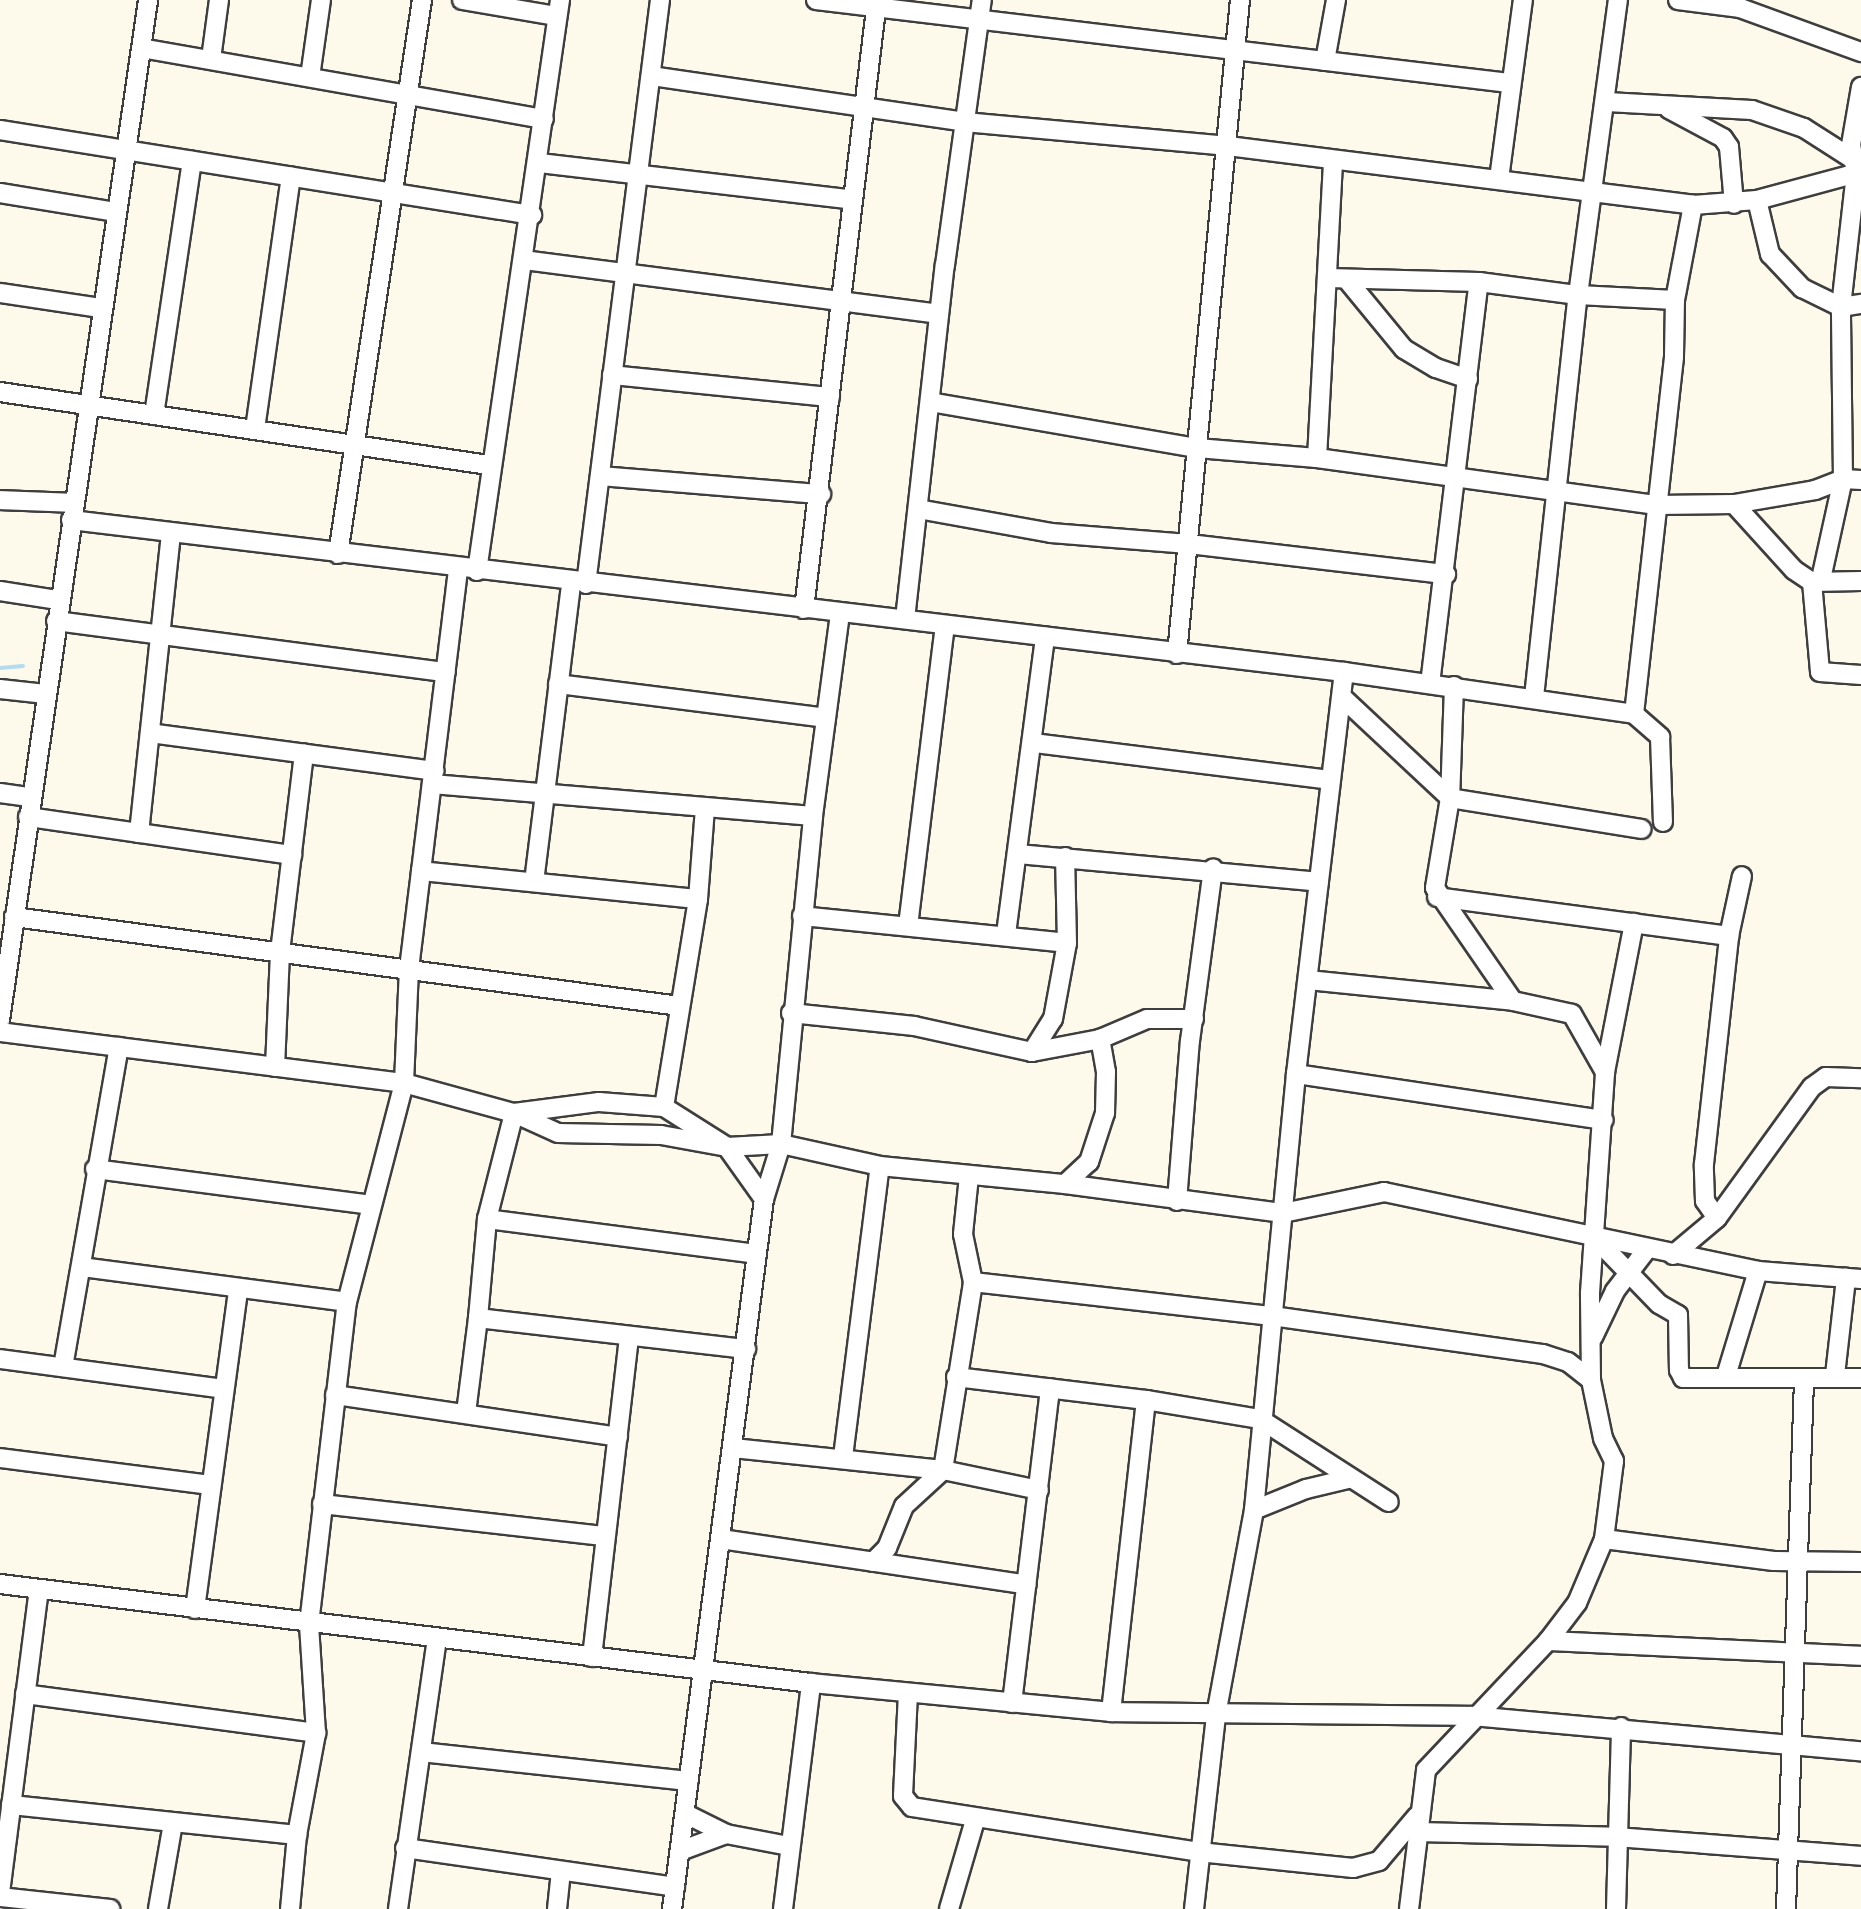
<!DOCTYPE html>
<html>
<head>
<meta charset="utf-8">
<style>
  body { margin:0 }
  #map { position:relative; width:1861px; height:1909px; overflow:hidden; background:#fdf9eb; font-family:"Crimson Pro",serif }
  div>[style] { position:absolute }
  [style*='--x'] { left:calc(var(--x)*1px); top:calc(var(--y)*1px); width:calc(var(--w)*1px); rotate:calc(var(--a)*1deg) }
  .stream>* { height:4px; margin:-2px; padding:0 2px; transform-origin:2px; border-radius:2px; background:#b4dbf0 }
  .roads { filter:drop-shadow(2px 0 #3e3e3e) drop-shadow(-2px 0 #3e3e3e) drop-shadow(0 2px #3e3e3e) drop-shadow(0 -2px #3e3e3e) }
  .minor>* { height:18px; margin:-9px; padding:0 9px; transform-origin:9px; border-radius:9px; background:#fff }
  span { translate:-50% -50%; white-space:nowrap; text-align:center; line-height:1.15; -webkit-text-stroke:10px #fff; paint-order:stroke }
</style>
</head>
<body>
<div id="map">
  <div class="stream">
    <i style="--x:0;--y:668;--w:23;--a:-5"></i>
  </div>
  <div class="roads">
    <div class="minor">
      <i style="--x:462;--y:0;--w:96;--a:9.6"></i>
      <i style="--x:816;--y:0;--w:698;--a:6.83"></i>
      <i style="--x:1678;--y:0;--w:63;--a:7.4"></i>
      <i style="--x:1740;--y:8;--w:129;--a:20"></i>
      <i style="--x:141;--y:48;--w:409;--a:10"></i>
      <i style="--x:211;--y:59;--w:60;--a:-82.3"></i>
      <i style="--x:1325;--y:61;--w:62;--a:-79.8"></i>
      <i style="--x:651;--y:76;--w:317;--a:8.3"></i>
      <i style="--x:965;--y:122;--w:264;--a:5.2"></i>
      <i style="--x:1228;--y:146;--w:469;--a:7.2"></i>
      <i style="--x:1693;--y:205;--w:64;--a:-4.5"></i>
      <i style="--x:1757;--y:200;--w:108;--a:-15.1"></i>
      <i style="--x:310;--y:77;--w:78;--a:-81.9"></i>
      <i style="--x:1607;--y:102;--w:145;--a:3.2"></i>
      <i style="--x:1752;--y:110;--w:55;--a:19.1"></i>
      <i style="--x:1804;--y:128;--w:56;--a:32.6"></i>
      <i style="--x:1669;--y:109;--w:61;--a:28.2"></i>
      <i style="--x:1723;--y:138;--w:11;--a:56"></i>
      <i style="--x:1729;--y:147;--w:57;--a:85"></i>
      <i style="--x:0;--y:130;--w:539;--a:9.08"></i>
      <i style="--x:540;--y:163;--w:315;--a:6.7"></i>
      <i style="--x:1499;--y:179;--w:181;--a:-82.4"></i>
      <i style="--x:0;--y:193;--w:118;--a:9.3"></i>
      <i style="--x:1757;--y:200;--w:56;--a:76.5"></i>
      <i style="--x:1770;--y:254;--w:47;--a:46.7"></i>
      <i style="--x:1802;--y:288;--w:43;--a:26"></i>
      <i style="--x:1841;--y:307;--w:20;--a:-9"></i>
      <i style="--x:524;--y:260;--w:418;--a:7.4"></i>
      <i style="--x:1328;--y:278;--w:151;--a:1.5"></i>
      <i style="--x:1479;--y:282;--w:100;--a:7.5"></i>
      <i style="--x:1578;--y:295;--w:97;--a:3"></i>
      <i style="--x:1348;--y:281;--w:88;--a:50.5"></i>
      <i style="--x:1404;--y:349;--w:37;--a:31"></i>
      <i style="--x:1436;--y:368;--w:34;--a:19"></i>
      <i style="--x:0;--y:293;--w:101;--a:8.5"></i>
      <i style="--x:612;--y:375;--w:219;--a:5.8"></i>
      <i style="--x:0;--y:392;--w:496;--a:8.5"></i>
      <i style="--x:930;--y:402;--w:271;--a:9.8"></i>
      <i style="--x:1197;--y:448;--w:120;--a:4.8"></i>
      <i style="--x:1317;--y:458;--w:343;--a:7.9"></i>
      <i style="--x:1657;--y:505;--w:77;--a:-0.7"></i>
      <i style="--x:1734;--y:504;--w:82;--a:-9.8"></i>
      <i style="--x:1815;--y:490;--w:30;--a:-21"></i>
      <i style="--x:1843;--y:479;--w:18;--a:3"></i>
      <i style="--x:154;--y:415;--w:257;--a:-81.5"></i>
      <i style="--x:255;--y:429;--w:255;--a:-81.9"></i>
      <i style="--x:1317;--y:458;--w:295;--a:-86.9"></i>
      <i style="--x:600;--y:476;--w:222;--a:4.7"></i>
      <i style="--x:0;--y:500;--w:74;--a:2.3"></i>
      <i style="--x:1734;--y:504;--w:89;--a:47.7"></i>
      <i style="--x:1794;--y:570;--w:22;--a:34"></i>
      <i style="--x:1812;--y:582;--w:49;--a:-1.2"></i>
      <i style="--x:918;--y:509;--w:135;--a:10.2"></i>
      <i style="--x:1051;--y:533;--w:138;--a:4.6"></i>
      <i style="--x:1189;--y:544;--w:259;--a:6.7"></i>
      <i style="--x:71;--y:520;--w:1282;--a:6.81"></i>
      <i style="--x:1344;--y:672;--w:293;--a:8.2"></i>
      <i style="--x:1634;--y:714;--w:35;--a:41"></i>
      <i style="--x:1660;--y:737;--w:85;--a:88"></i>
      <i style="--x:338;--y:554;--w:560;--a:-81.38"></i>
      <i style="--x:477;--y:571;--w:577;--a:-81.73"></i>
      <i style="--x:1821;--y:579;--w:102;--a:-77.6"></i>
      <i style="--x:1843;--y:479;--w:172;--a:-90.7"></i>
      <i style="--x:1841;--y:307;--w:135;--a:-83.6"></i>
      <i style="--x:1856;--y:173;--w:28;--a:-100"></i>
      <i style="--x:1851;--y:145;--w:59;--a:-80.2"></i>
      <i style="--x:1812;--y:582;--w:90;--a:84.9"></i>
      <i style="--x:1820;--y:672;--w:41;--a:4.2"></i>
      <i style="--x:586;--y:584;--w:589;--a:-82.78"></i>
      <i style="--x:0;--y:591;--w:59;--a:8.8"></i>
      <i style="--x:804;--y:609;--w:613;--a:-83.16"></i>
      <i style="--x:905;--y:619;--w:356;--a:-83.6"></i>
      <i style="--x:945;--y:265;--w:268;--a:-82.1"></i>
      <i style="--x:56;--y:621;--w:393;--a:7.5"></i>
      <i style="--x:1177;--y:654;--w:657;--a:-84.5"></i>
      <i style="--x:558;--y:684;--w:270;--a:7.2"></i>
      <i style="--x:1430;--y:684;--w:405;--a:-83.1"></i>
      <i style="--x:1454;--y:686;--w:112;--a:92"></i>
      <i style="--x:1450;--y:798;--w:91;--a:99.5"></i>
      <i style="--x:1435;--y:888;--w:137;--a:55.4"></i>
      <i style="--x:0;--y:689;--w:46;--a:6.2"></i>
      <i style="--x:1342;--y:697;--w:148;--a:43.1"></i>
      <i style="--x:1450;--y:798;--w:194;--a:9.2"></i>
      <i style="--x:1534;--y:697;--w:404;--a:-83.8"></i>
      <i style="--x:1578;--y:295;--w:298;--a:-82.3"></i>
      <i style="--x:1634;--y:714;--w:360;--a:-83.6"></i>
      <i style="--x:1674;--y:356;--w:56;--a:-89"></i>
      <i style="--x:1675;--y:300;--w:97;--a:-79.3"></i>
      <i style="--x:150;--y:733;--w:287;--a:7.6"></i>
      <i style="--x:1034;--y:743;--w:299;--a:7.1"></i>
      <i style="--x:432;--y:784;--w:382;--a:4.8"></i>
      <i style="--x:0;--y:793;--w:30;--a:8"></i>
      <i style="--x:28;--y:817;--w:267;--a:8.2"></i>
      <i style="--x:139;--y:833;--w:302;--a:-83.9"></i>
      <i style="--x:1019;--y:854;--w:301;--a:5.3"></i>
      <i style="--x:421;--y:871;--w:278;--a:5.8"></i>
      <i style="--x:534;--y:882;--w:301;--a:-82.9"></i>
      <i style="--x:1437;--y:897;--w:295;--a:7.6"></i>
      <i style="--x:802;--y:916;--w:266;--a:5.8"></i>
      <i style="--x:14;--y:917;--w:671;--a:7.62"></i>
      <i style="--x:908;--y:926;--w:302;--a:-83"></i>
      <i style="--x:1006;--y:934;--w:300;--a:-82.5"></i>
      <i style="--x:1308;--y:980;--w:206;--a:5.8"></i>
      <i style="--x:1513;--y:1001;--w:60;--a:12.4"></i>
      <i style="--x:1572;--y:1014;--w:67;--a:60.4"></i>
      <i style="--x:791;--y:1013;--w:124;--a:6"></i>
      <i style="--x:914;--y:1026;--w:121;--a:12.4"></i>
      <i style="--x:1032;--y:1052;--w:69;--a:-10.8"></i>
      <i style="--x:1100;--y:1039;--w:51;--a:-23.1"></i>
      <i style="--x:1147;--y:1019;--w:47;--a:0"></i>
      <i style="--x:0;--y:1020;--w:1031;--a:-81.74"></i>
      <i style="--x:0;--y:1032;--w:407;--a:7.2"></i>
      <i style="--x:404;--y:1083;--w:114;--a:15.3"></i>
      <i style="--x:514;--y:1113;--w:48;--a:24.4"></i>
      <i style="--x:558;--y:1133;--w:103;--a:1.1"></i>
      <i style="--x:661;--y:1135;--w:67;--a:10.3"></i>
      <i style="--x:727;--y:1147;--w:54;--a:-3.2"></i>
      <i style="--x:781;--y:1144;--w:101;--a:12.5"></i>
      <i style="--x:880;--y:1166;--w:186;--a:5.6"></i>
      <i style="--x:1065;--y:1184;--w:220;--a:7.6"></i>
      <i style="--x:1283;--y:1213;--w:103;--a:-11.7"></i>
      <i style="--x:1384;--y:1192;--w:382;--a:11.9"></i>
      <i style="--x:1758;--y:1271;--w:103;--a:4.4"></i>
      <i style="--x:1032;--y:1052;--w:39;--a:-58"></i>
      <i style="--x:1053;--y:1019;--w:77;--a:-79.6"></i>
      <i style="--x:1067;--y:943;--w:86;--a:-91.3"></i>
      <i style="--x:275;--y:1067;--w:115;--a:-87.5"></i>
      <i style="--x:280;--y:952;--w:200;--a:-83.1"></i>
      <i style="--x:1296;--y:1074;--w:311;--a:8.5"></i>
      <i style="--x:664;--y:1107;--w:211;--a:-80.7"></i>
      <i style="--x:698;--y:899;--w:90;--a:-85.6"></i>
      <i style="--x:95;--y:1169;--w:278;--a:7.4"></i>
      <i style="--x:1065;--y:1184;--w:33;--a:-43"></i>
      <i style="--x:1089;--y:1162;--w:52;--a:-71.9"></i>
      <i style="--x:1105;--y:1113;--w:41;--a:-88.6"></i>
      <i style="--x:1106;--y:1072;--w:34;--a:-100"></i>
      <i style="--x:1177;--y:1201;--w:161;--a:-85.4"></i>
      <i style="--x:1190;--y:1041;--w:174;--a:-82.4"></i>
      <i style="--x:1717;--y:1218;--w:21;--a:-125"></i>
      <i style="--x:1705;--y:1201;--w:37;--a:-92"></i>
      <i style="--x:1704;--y:1164;--w:229;--a:-83.7"></i>
      <i style="--x:1729;--y:936;--w:61;--a:-77.8"></i>
      <i style="--x:487;--y:1219;--w:272;--a:7.4"></i>
      <i style="--x:1597;--y:1240;--w:89;--a:45.9"></i>
      <i style="--x:1659;--y:1304;--w:22;--a:30"></i>
      <i style="--x:1678;--y:1315;--w:55;--a:89"></i>
      <i style="--x:1679;--y:1370;--w:9;--a:63"></i>
      <i style="--x:1683;--y:1378;--w:178;--a:0"></i>
      <i style="--x:1673;--y:1255;--w:57;--a:-40.1"></i>
      <i style="--x:1717;--y:1218;--w:162;--a:-54.1"></i>
      <i style="--x:1812;--y:1087;--w:17;--a:-36"></i>
      <i style="--x:1826;--y:1077;--w:35;--a:2"></i>
      <i style="--x:82;--y:1267;--w:267;--a:7.5"></i>
      <i style="--x:973;--y:1282;--w:301;--a:6.5"></i>
      <i style="--x:1272;--y:1316;--w:274;--a:8"></i>
      <i style="--x:1543;--y:1354;--w:26;--a:18"></i>
      <i style="--x:1568;--y:1362;--w:29;--a:38"></i>
      <i style="--x:478;--y:1318;--w:99;--a:-84.8"></i>
      <i style="--x:487;--y:1219;--w:109;--a:-75.7"></i>
      <i style="--x:514;--y:1113;--w:86;--a:-7.4"></i>
      <i style="--x:599;--y:1102;--w:65;--a:4.4"></i>
      <i style="--x:664;--y:1107;--w:75;--a:32.4"></i>
      <i style="--x:727;--y:1147;--w:64;--a:54.6"></i>
      <i style="--x:1593;--y:1337;--w:51;--a:-64.4"></i>
      <i style="--x:1615;--y:1291;--w:53;--a:-52.7"></i>
      <i style="--x:0;--y:1359;--w:226;--a:7.6"></i>
      <i style="--x:63;--y:1367;--w:325;--a:-80.1"></i>
      <i style="--x:1835;--y:1375;--w:98;--a:-83.5"></i>
      <i style="--x:1726;--y:1376;--w:110;--a:-73.1"></i>
      <i style="--x:956;--y:1377;--w:191;--a:6.9"></i>
      <i style="--x:1146;--y:1400;--w:116;--a:9.5"></i>
      <i style="--x:1260;--y:1419;--w:153;--a:32.8"></i>
      <i style="--x:335;--y:1395;--w:286;--a:8.4"></i>
      <i style="--x:466;--y:1413;--w:96;--a:-82.8"></i>
      <i style="--x:478;--y:1318;--w:270;--a:6.6"></i>
      <i style="--x:733;--y:1448;--w:211;--a:6"></i>
      <i style="--x:943;--y:1470;--w:98;--a:11.8"></i>
      <i style="--x:843;--y:1457;--w:293;--a:-82.8"></i>
      <i style="--x:0;--y:1458;--w:213;--a:7.3"></i>
      <i style="--x:322;--y:1504;--w:285;--a:6.5"></i>
      <i style="--x:1254;--y:1510;--w:56;--a:-22"></i>
      <i style="--x:1306;--y:1489;--w:43;--a:-13.4"></i>
      <i style="--x:721;--y:1539;--w:309;--a:8.5"></i>
      <i style="--x:1604;--y:1539;--w:171;--a:7.4"></i>
      <i style="--x:1774;--y:1561;--w:87;--a:0.7"></i>
      <i style="--x:873;--y:1562;--w:20;--a:-45"></i>
      <i style="--x:887;--y:1548;--w:45;--a:-68"></i>
      <i style="--x:904;--y:1506;--w:53;--a:-42.7"></i>
      <i style="--x:943;--y:1470;--w:190;--a:-80.9"></i>
      <i style="--x:973;--y:1282;--w:49;--a:-101.8"></i>
      <i style="--x:963;--y:1234;--w:58;--a:-84.1"></i>
      <i style="--x:0;--y:1584;--w:817;--a:6.96"></i>
      <i style="--x:811;--y:1683;--w:301;--a:5.5"></i>
      <i style="--x:1111;--y:1712;--w:362;--a:0.6"></i>
      <i style="--x:1473;--y:1716;--w:390;--a:5.2"></i>
      <i style="--x:195;--y:1609;--w:323;--a:-82.3"></i>
      <i style="--x:1548;--y:1641;--w:313;--a:2.7"></i>
      <i style="--x:592;--y:1657;--w:322;--a:-83.4"></i>
      <i style="--x:908;--y:1693;--w:103;--a:92.8"></i>
      <i style="--x:903;--y:1796;--w:14;--a:51"></i>
      <i style="--x:912;--y:1807;--w:291;--a:8.9"></i>
      <i style="--x:1199;--y:1852;--w:155;--a:5.9"></i>
      <i style="--x:1353;--y:1868;--w:27;--a:-15"></i>
      <i style="--x:1379;--y:1861;--w:59;--a:-49.8"></i>
      <i style="--x:25;--y:1694;--w:294;--a:7.6"></i>
      <i style="--x:1012;--y:1703;--w:317;--a:-83.1"></i>
      <i style="--x:1111;--y:1712;--w:314;--a:-83.6"></i>
      <i style="--x:421;--y:1752;--w:269;--a:6.2"></i>
      <i style="--x:11;--y:1805;--w:288;--a:6"></i>
      <i style="--x:686;--y:1814;--w:45;--a:26.6"></i>
      <i style="--x:726;--y:1834;--w:64;--a:10.8"></i>
      <i style="--x:1418;--y:1832;--w:198;--a:1.4"></i>
      <i style="--x:1616;--y:1837;--w:246;--a:4.4"></i>
      <i style="--x:405;--y:1848;--w:273;--a:8.2"></i>
      <i style="--x:680;--y:1851;--w:49;--a:-20.3"></i>
      <i style="--x:0;--y:1893;--w:306;--a:-82.7"></i>
      <i style="--x:0;--y:1897;--w:111;--a:6.2"></i>
      <i style="--x:158;--y:1909;--w:87;--a:-80.1"></i>
      <i style="--x:290;--y:1909;--w:74;--a:-84.6"></i>
      <i style="--x:297;--y:1835;--w:104;--a:-79.4"></i>
      <i style="--x:316;--y:1733;--w:109;--a:-93.7"></i>
      <i style="--x:309;--y:1624;--w:324;--a:-83.3"></i>
      <i style="--x:347;--y:1302;--w:226;--a:-75.4"></i>
      <i style="--x:404;--y:1083;--w:114;--a:-87.5"></i>
      <i style="--x:409;--y:969;--w:404;--a:-83"></i>
      <i style="--x:398;--y:1909;--w:273;--a:-81.8"></i>
      <i style="--x:557;--y:1909;--w:36;--a:-84"></i>
      <i style="--x:672;--y:1909;--w:716;--a:-82.62"></i>
      <i style="--x:764;--y:1199;--w:58;--a:-72.8"></i>
      <i style="--x:781;--y:1144;--w:330;--a:-84.4"></i>
      <i style="--x:813;--y:816;--w:204;--a:-82.4"></i>
      <i style="--x:783;--y:1909;--w:228;--a:-82.9"></i>
      <i style="--x:949;--y:1909;--w:93;--a:-73.7"></i>
      <i style="--x:1194;--y:1909;--w:195;--a:-83.5"></i>
      <i style="--x:1216;--y:1715;--w:208;--a:-79.5"></i>
      <i style="--x:1254;--y:1510;--w:438;--a:-84.5"></i>
      <i style="--x:1296;--y:1074;--w:405;--a:-83.2"></i>
      <i style="--x:1409;--y:1909;--w:140;--a:-83"></i>
      <i style="--x:1426;--y:1770;--w:178;--a:-46.6"></i>
      <i style="--x:1548;--y:1641;--w:48;--a:-52.7"></i>
      <i style="--x:1577;--y:1603;--w:69;--a:-67.1"></i>
      <i style="--x:1604;--y:1539;--w:79;--a:-82.7"></i>
      <i style="--x:1614;--y:1461;--w:25;--a:-116"></i>
      <i style="--x:1603;--y:1438;--w:59;--a:-101.7"></i>
      <i style="--x:1591;--y:1380;--w:87;--a:-90.7"></i>
      <i style="--x:1590;--y:1293;--w:222;--a:-86.1"></i>
      <i style="--x:1605;--y:1072;--w:152;--a:-79"></i>
      <i style="--x:1616;--y:1909;--w:182;--a:-88.4"></i>
      <i style="--x:1786;--y:1909;--w:529;--a:-88.05"></i>
    </div>
  </div>
</div>
</body>
</html>
